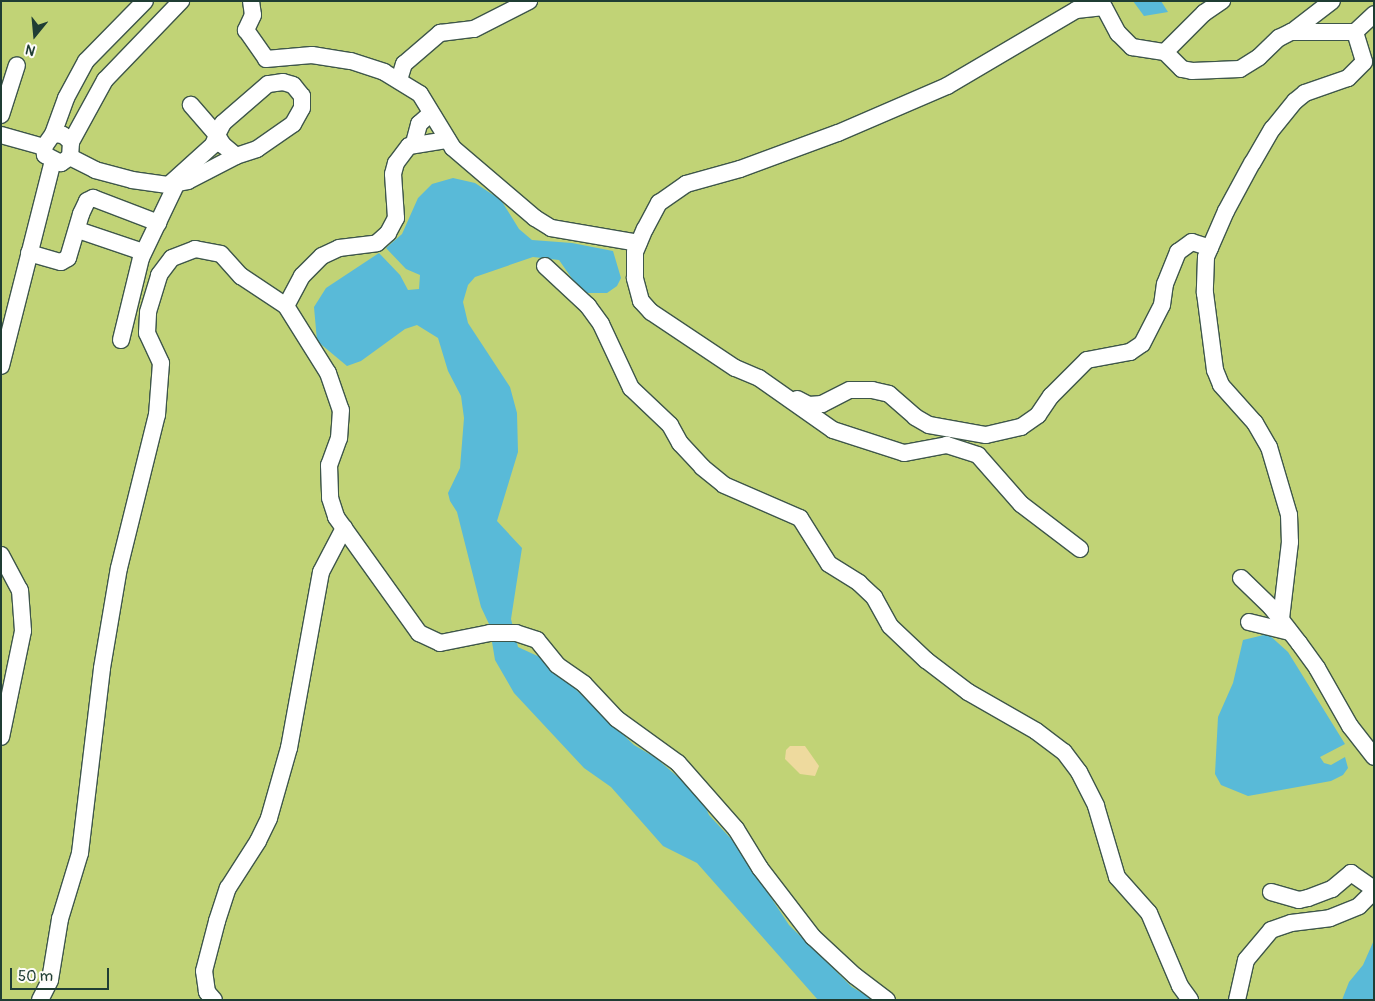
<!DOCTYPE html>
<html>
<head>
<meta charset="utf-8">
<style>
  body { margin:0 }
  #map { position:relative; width:1375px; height:1001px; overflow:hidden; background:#f0e5c9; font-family:Pangolin,sans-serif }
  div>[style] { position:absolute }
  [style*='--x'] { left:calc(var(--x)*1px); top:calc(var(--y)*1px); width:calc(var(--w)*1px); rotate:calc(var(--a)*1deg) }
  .green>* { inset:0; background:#c1d376; transform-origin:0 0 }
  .sand>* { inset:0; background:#eeda9e }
  .water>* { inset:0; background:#59bad8 }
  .roads { filter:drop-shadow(1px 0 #3e564a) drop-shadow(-1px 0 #3e564a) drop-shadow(0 1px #3e564a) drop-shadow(0 -1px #3e564a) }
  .minor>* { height:16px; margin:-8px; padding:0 8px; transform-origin:8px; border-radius:8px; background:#fff }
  span { translate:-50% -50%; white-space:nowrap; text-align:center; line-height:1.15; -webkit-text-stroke:4px #fdfcf7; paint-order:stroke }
  .frame { position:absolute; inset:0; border:2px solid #1f3d34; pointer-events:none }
  .north { position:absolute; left:10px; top:10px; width:50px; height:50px; -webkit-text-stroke:4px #fdfcf7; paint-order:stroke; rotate:197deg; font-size:14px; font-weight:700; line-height:20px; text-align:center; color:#1f3d34 }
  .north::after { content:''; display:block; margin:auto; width:18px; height:22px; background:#1f3d34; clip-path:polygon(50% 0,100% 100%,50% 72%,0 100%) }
  .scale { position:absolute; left:10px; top:968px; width:99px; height:22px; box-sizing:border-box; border:2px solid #1f3d34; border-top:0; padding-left:6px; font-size:15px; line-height:18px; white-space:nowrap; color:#1f3d34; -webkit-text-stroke:4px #fdfcf7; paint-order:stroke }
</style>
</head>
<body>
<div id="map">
  <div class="green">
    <i style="left:1px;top:1px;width:1373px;height:999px"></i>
  </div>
  <div class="sand">
    <i style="clip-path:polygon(790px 746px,805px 746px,819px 766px,815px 776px,800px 774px,785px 759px,786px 750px)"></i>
  </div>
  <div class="water">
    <i style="clip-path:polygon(1133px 1px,1161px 1px,1168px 12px,1144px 16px)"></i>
    <i style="clip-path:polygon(453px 178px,475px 183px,501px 200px,519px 229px,532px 240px,572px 243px,613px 251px,621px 278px,617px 286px,607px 293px,582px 293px,559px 260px,533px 257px,475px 277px,468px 285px,463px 302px,468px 323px,510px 387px,517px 413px,518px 452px,497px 521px,522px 548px,511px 619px,518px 647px,544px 659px,634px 745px,656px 758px,701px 797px,709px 815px,735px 843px,789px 925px,852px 987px,874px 1000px,818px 1000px,697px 863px,663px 846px,611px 787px,584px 768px,514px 693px,495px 660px,489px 624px,481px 607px,457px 512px,450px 501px,448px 493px,460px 468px,464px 418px,461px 396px,448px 371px,438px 338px,417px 325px,405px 329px,361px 361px,347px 366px,317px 341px,314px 307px,326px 288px,379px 253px,400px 275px,408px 290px,419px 289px,420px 275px,406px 269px,386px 248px,402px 234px,418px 198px,432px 184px)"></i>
    <i style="clip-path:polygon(1268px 634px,1288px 652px,1345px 744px,1320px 757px,1324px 763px,1331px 765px,1345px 757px,1348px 768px,1343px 775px,1331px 781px,1248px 796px,1221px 785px,1215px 774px,1218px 717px,1233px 683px,1243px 640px)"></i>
    <i style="clip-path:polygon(1374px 940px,1374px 1000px,1342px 1000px,1349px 982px,1363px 965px)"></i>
  </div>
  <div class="roads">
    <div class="minor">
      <i style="--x:251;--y:1;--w:14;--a:82"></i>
      <i style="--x:253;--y:15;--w:17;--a:115"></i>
      <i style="--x:246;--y:30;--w:35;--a:55"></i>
      <i style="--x:266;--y:59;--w:46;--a:-5"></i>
      <i style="--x:312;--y:55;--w:39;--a:9"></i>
      <i style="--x:351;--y:61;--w:35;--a:18"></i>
      <i style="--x:384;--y:72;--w:42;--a:31.4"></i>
      <i style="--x:420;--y:94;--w:63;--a:58.6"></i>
      <i style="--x:453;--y:148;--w:108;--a:40.5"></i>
      <i style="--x:535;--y:218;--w:19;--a:32"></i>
      <i style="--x:551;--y:228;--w:89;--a:9.7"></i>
      <i style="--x:1293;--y:31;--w:49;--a:-37.6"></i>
      <i style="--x:1355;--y:32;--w:26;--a:-43"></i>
      <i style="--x:1165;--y:52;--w:55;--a:-45"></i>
      <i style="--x:1204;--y:13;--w:22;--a:-34"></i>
      <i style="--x:399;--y:80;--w:17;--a:-73"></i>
      <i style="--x:404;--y:64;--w:48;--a:-40.7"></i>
      <i style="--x:440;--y:33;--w:34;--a:-7"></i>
      <i style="--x:474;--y:29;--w:62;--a:-27"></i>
      <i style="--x:1;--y:115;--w:52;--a:-72.3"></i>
      <i style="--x:53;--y:134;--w:38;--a:-70"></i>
      <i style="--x:66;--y:98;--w:42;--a:-61.6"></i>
      <i style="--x:86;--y:61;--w:84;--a:-45.5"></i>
      <i style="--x:1;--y:135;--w:45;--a:15.6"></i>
      <i style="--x:71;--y:142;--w:11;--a:-139"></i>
      <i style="--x:63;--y:135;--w:10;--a:-174"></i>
      <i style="--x:53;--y:134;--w:16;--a:125"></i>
      <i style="--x:44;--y:147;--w:8;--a:83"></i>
      <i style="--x:45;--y:155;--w:18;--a:27"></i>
      <i style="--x:61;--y:163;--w:11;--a:-34"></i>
      <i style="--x:70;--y:157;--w:15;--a:-86"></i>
      <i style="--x:71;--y:142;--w:71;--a:-61.3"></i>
      <i style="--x:105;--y:80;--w:110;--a:-46.1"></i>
      <i style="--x:414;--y:143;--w:20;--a:-75"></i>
      <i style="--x:419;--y:124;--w:15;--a:-42"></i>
      <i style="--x:70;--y:157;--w:28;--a:27"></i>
      <i style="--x:95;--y:170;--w:38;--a:15"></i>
      <i style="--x:132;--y:180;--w:36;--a:8"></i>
      <i style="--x:168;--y:185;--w:20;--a:-11"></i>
      <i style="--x:188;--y:181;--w:54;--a:-27.5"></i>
      <i style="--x:236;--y:156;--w:22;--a:-18"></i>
      <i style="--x:257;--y:149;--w:44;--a:-34.8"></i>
      <i style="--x:293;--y:124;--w:18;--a:-61"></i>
      <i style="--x:302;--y:108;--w:12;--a:-90"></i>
      <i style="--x:302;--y:96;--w:14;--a:-129"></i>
      <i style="--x:293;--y:85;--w:10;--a:-163"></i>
      <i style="--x:283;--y:82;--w:15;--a:172"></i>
      <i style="--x:268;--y:84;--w:60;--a:139.1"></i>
      <i style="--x:223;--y:123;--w:13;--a:117"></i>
      <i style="--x:217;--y:135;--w:12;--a:59"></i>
      <i style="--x:223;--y:145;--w:17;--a:40"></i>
      <i style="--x:171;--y:183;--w:57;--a:-42.1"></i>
      <i style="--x:213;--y:145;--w:11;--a:-68"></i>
      <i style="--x:217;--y:135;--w:40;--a:-131"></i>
      <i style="--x:78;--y:230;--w:69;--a:18.7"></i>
      <i style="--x:29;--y:253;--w:33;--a:16"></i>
      <i style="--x:61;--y:262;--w:8;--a:-30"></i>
      <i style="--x:68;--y:258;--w:46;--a:-73.5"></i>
      <i style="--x:81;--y:214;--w:14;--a:-65"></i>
      <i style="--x:87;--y:201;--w:7;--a:-27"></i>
      <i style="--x:93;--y:198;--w:70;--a:21"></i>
      <i style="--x:545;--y:266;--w:59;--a:42.9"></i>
      <i style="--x:588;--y:306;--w:22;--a:54"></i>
      <i style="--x:601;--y:324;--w:71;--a:64.9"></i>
      <i style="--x:631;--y:388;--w:54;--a:43.5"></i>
      <i style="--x:670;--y:425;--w:21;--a:61"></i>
      <i style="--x:680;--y:443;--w:33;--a:47"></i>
      <i style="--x:702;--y:467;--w:28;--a:39"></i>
      <i style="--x:724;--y:485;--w:83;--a:23.5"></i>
      <i style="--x:800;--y:518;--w:54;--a:57.8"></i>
      <i style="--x:829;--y:564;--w:36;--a:32"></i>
      <i style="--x:859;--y:583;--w:21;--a:43"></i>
      <i style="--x:874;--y:597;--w:33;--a:61"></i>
      <i style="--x:890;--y:626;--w:50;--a:43.4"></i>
      <i style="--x:926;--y:660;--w:53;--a:37.3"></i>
      <i style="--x:968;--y:692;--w:78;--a:29.8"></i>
      <i style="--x:1036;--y:731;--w:35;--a:37"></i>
      <i style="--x:1064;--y:752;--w:25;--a:53"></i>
      <i style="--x:1079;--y:772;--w:38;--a:63"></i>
      <i style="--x:1096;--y:806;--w:74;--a:73.5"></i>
      <i style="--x:1117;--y:877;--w:48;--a:48.4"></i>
      <i style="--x:1149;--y:913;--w:79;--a:67"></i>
      <i style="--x:1180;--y:986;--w:17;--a:54"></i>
      <i style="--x:286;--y:306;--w:34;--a:-62"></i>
      <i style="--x:302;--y:276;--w:28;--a:-45"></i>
      <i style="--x:322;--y:256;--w:19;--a:-25"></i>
      <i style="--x:339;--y:248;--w:38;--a:-7"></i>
      <i style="--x:377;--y:243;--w:15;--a:-42"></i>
      <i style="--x:388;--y:233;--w:17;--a:-62"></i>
      <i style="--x:396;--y:218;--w:44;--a:-93.9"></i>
      <i style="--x:393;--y:174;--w:11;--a:-75"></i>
      <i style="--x:396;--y:163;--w:21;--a:-53"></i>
      <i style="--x:409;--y:146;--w:39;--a:-9"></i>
      <i style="--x:121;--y:340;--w:84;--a:-76.3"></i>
      <i style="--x:141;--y:258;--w:83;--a:-64.4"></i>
      <i style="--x:1;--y:366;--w:211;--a:-75.8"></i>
      <i style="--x:797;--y:399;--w:13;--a:27"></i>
      <i style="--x:809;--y:405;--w:13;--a:-4"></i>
      <i style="--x:822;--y:404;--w:31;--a:-27"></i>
      <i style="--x:850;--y:390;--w:22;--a:0"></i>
      <i style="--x:872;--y:390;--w:17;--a:13"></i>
      <i style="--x:889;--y:394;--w:35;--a:41"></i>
      <i style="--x:915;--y:417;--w:16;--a:30"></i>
      <i style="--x:929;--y:425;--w:58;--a:10"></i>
      <i style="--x:986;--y:435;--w:36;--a:-13"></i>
      <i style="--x:1021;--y:427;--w:21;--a:-35"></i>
      <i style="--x:1038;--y:415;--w:23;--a:-56"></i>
      <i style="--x:1051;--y:396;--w:51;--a:-45"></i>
      <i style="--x:1087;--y:360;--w:44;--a:-10.5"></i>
      <i style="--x:1130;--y:352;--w:14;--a:-34"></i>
      <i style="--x:1142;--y:344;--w:44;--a:-62.9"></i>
      <i style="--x:1162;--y:305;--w:21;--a:-82"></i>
      <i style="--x:1165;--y:284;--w:35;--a:-68"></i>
      <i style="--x:1178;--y:252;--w:17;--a:-36"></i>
      <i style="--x:1192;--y:242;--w:19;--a:18"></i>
      <i style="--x:1080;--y:549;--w:74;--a:-142.7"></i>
      <i style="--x:1021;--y:504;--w:65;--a:-131.3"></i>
      <i style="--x:978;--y:455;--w:33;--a:-162"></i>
      <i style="--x:947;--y:445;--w:44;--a:169.5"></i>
      <i style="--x:904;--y:453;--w:75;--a:-162.1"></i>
      <i style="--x:833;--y:430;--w:90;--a:-144.9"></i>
      <i style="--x:759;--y:378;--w:26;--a:-157"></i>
      <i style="--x:735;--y:368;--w:101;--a:-146.3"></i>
      <i style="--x:651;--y:312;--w:15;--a:-132"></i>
      <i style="--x:641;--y:301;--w:24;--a:-105"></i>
      <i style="--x:635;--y:278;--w:26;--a:-90"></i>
      <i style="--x:635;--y:252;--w:25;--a:-67"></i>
      <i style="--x:645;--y:229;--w:30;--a:-62"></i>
      <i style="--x:659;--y:203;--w:33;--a:-35"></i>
      <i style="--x:686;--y:184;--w:56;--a:-15.5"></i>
      <i style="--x:740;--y:169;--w:104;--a:-20.2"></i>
      <i style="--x:838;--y:133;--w:119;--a:-23.3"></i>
      <i style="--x:947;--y:86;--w:150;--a:-30.5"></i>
      <i style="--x:1076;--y:10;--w:28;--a:-6"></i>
      <i style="--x:1104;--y:7;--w:30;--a:62"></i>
      <i style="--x:1118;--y:33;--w:20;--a:45"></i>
      <i style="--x:1132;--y:47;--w:33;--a:9"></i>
      <i style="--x:1165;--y:52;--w:24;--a:45"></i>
      <i style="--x:1182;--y:69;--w:10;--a:11"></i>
      <i style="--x:1192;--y:71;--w:48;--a:-2.4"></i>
      <i style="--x:1240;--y:69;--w:22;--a:-32"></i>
      <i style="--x:1259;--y:57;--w:28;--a:-44"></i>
      <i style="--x:1279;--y:38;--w:13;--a:-27"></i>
      <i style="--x:1291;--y:32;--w:64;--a:0"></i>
      <i style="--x:1355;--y:32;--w:31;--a:73"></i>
      <i style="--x:1364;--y:62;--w:23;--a:135"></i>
      <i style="--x:1348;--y:78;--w:46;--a:160.8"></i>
      <i style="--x:1305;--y:93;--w:13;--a:141"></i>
      <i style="--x:1295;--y:101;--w:36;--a:129"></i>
      <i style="--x:1272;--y:129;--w:39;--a:120"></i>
      <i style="--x:1252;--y:163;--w:55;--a:118.4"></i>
      <i style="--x:1226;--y:211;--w:50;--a:113.5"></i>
      <i style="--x:1206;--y:257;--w:36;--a:92"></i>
      <i style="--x:1205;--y:293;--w:78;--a:82.6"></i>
      <i style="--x:1215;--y:370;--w:16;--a:68"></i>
      <i style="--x:1221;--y:385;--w:51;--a:48.2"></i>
      <i style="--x:1255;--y:423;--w:28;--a:60"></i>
      <i style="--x:1269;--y:447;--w:71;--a:73.6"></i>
      <i style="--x:1289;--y:515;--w:27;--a:88"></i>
      <i style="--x:1290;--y:542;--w:78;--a:96.7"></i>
      <i style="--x:1;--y:555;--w:40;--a:62"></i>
      <i style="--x:20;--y:590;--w:41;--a:85.8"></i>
      <i style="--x:23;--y:631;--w:108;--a:101.7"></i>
      <i style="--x:1241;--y:578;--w:42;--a:44"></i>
      <i style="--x:1271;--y:607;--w:46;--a:52.1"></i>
      <i style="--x:1299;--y:643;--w:31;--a:54"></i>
      <i style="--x:1317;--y:668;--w:67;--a:60.4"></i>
      <i style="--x:1350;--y:726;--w:39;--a:52"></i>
      <i style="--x:1249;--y:622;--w:42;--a:13.7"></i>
      <i style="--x:1271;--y:892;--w:29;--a:16"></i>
      <i style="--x:1299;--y:900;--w:9;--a:-13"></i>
      <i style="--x:1308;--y:898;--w:26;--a:-21"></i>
      <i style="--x:1332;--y:889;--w:25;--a:-40"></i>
      <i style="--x:1351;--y:873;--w:28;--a:35"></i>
      <i style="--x:40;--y:1000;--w:22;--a:-63"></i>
      <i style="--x:50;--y:980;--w:62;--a:-80.7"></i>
      <i style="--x:60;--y:919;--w:69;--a:-73.1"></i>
      <i style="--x:80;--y:853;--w:186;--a:-83.2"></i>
      <i style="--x:102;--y:668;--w:101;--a:-80.4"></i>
      <i style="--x:119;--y:568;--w:158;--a:-76.1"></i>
      <i style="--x:157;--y:415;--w:52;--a:-85.6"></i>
      <i style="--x:161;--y:363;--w:33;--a:-115"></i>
      <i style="--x:147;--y:333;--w:21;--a:-87"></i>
      <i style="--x:148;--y:312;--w:39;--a:-73"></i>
      <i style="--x:159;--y:275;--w:21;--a:-53"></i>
      <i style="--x:172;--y:258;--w:25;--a:-21"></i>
      <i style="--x:195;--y:249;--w:26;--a:11"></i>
      <i style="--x:221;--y:254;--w:30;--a:48"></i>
      <i style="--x:241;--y:276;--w:54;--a:33.7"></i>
      <i style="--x:286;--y:306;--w:79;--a:57.9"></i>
      <i style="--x:328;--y:373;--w:39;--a:71"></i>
      <i style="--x:341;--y:410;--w:28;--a:94"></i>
      <i style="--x:339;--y:438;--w:29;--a:110"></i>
      <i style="--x:329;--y:465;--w:33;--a:88"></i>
      <i style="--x:330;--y:498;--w:20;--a:72"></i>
      <i style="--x:336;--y:517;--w:143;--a:54.4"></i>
      <i style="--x:419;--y:633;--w:23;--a:25"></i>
      <i style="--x:440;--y:643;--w:51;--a:-11.3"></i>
      <i style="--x:490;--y:633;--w:26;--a:0"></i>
      <i style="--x:516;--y:633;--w:22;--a:18"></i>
      <i style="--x:537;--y:640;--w:32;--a:51"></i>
      <i style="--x:557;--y:665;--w:33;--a:35"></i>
      <i style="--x:584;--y:684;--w:48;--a:46.7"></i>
      <i style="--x:617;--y:719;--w:75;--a:35.8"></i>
      <i style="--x:678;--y:763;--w:88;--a:48.7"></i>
      <i style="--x:736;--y:829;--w:46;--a:58.4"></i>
      <i style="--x:760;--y:868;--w:87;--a:52.5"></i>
      <i style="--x:813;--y:937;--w:57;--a:42.9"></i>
      <i style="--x:855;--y:976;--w:40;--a:37"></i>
      <i style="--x:214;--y:1000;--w:11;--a:-131"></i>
      <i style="--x:207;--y:992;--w:21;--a:-98"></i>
      <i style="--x:204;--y:971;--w:52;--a:-75.4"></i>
      <i style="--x:217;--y:921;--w:35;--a:-72"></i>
      <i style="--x:228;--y:888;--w:56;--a:-57.4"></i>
      <i style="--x:258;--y:841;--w:25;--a:-64"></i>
      <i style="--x:269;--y:818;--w:73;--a:-74.1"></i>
      <i style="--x:289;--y:748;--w:179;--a:-79.7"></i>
      <i style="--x:321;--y:572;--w:50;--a:-62.4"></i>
      <i style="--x:1237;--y:1000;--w:41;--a:-77.3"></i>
      <i style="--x:1246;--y:960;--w:39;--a:-50"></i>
      <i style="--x:1271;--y:930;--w:21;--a:-19"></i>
      <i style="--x:1291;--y:923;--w:39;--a:-7"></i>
      <i style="--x:1330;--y:918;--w:31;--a:-22"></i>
      <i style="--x:1359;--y:906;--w:21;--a:-45"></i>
    </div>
  </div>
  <div class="frame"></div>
  <div class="north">N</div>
  <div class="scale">50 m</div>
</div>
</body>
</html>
